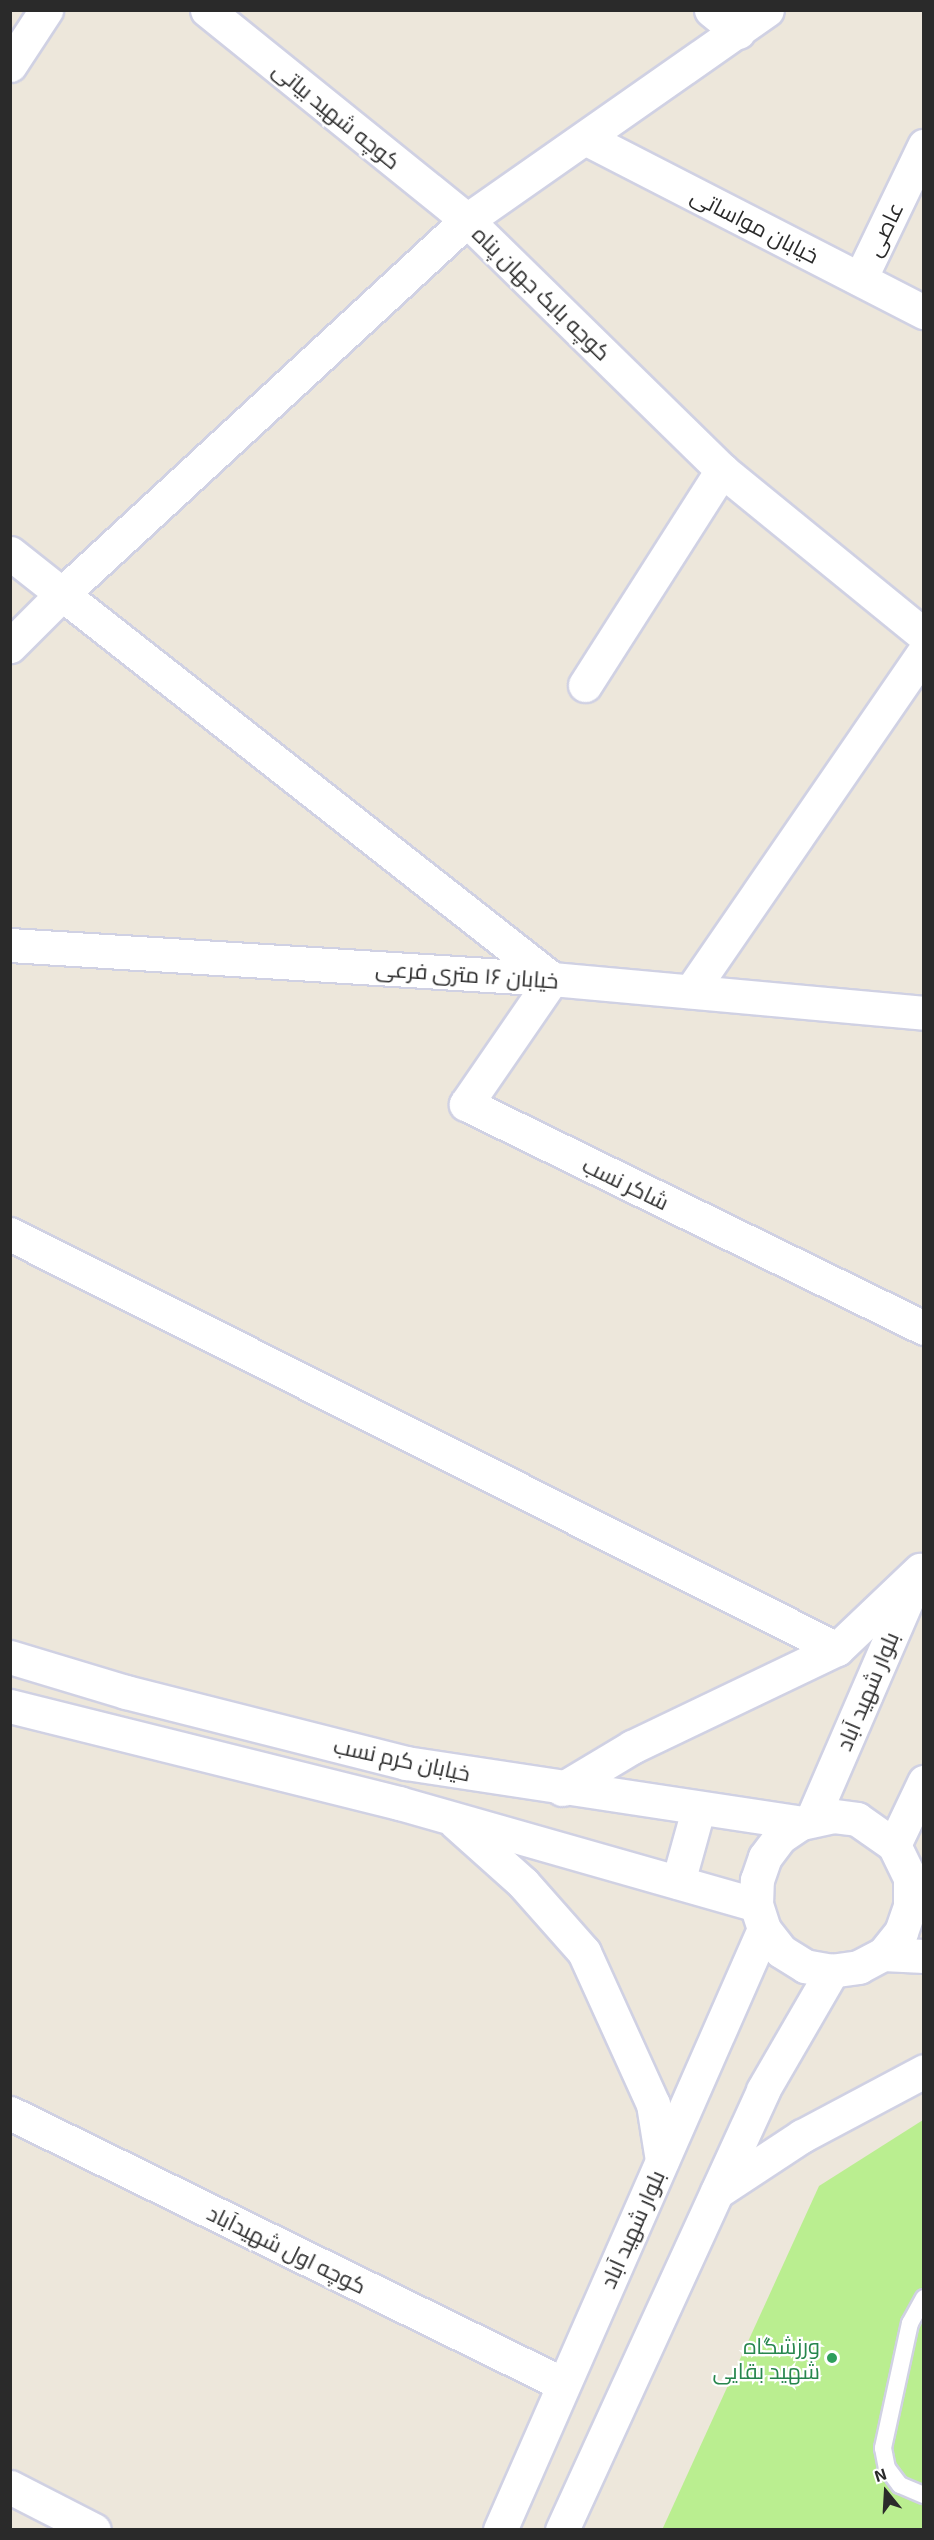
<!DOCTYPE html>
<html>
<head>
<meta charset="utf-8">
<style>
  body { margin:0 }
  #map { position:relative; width:934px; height:2540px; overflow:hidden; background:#ede7db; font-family:"Exo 2",Cairo,sans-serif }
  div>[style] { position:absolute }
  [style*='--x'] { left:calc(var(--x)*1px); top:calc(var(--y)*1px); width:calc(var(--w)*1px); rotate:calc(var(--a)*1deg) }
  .pitch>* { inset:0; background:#baee90 }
  .roads { filter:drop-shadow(2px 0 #d0d1e3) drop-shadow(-2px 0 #d0d1e3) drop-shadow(0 2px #d0d1e3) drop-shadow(0 -2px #d0d1e3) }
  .service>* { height:16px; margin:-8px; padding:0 8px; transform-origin:8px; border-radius:8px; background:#fff }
  .minor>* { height:33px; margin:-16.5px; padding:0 16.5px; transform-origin:16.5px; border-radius:16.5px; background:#fff }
  .secondary>* { height:33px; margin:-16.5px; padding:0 16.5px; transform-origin:16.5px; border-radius:16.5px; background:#fff }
  .dots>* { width:16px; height:16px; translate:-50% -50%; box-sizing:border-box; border:3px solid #fff; border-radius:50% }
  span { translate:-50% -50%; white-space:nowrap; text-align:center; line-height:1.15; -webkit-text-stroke:4.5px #fff; paint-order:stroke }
  .street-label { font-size:22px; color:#2a2a2a }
  .leisure-label { font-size:22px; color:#27864d }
  .right { translate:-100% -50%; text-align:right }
  .frame { position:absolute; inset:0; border:12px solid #2a2a2a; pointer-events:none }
  .north { position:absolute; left:856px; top:2462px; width:60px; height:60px; -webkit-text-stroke:4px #fff; paint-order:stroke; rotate:342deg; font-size:16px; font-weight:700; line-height:24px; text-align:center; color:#2a2a2a }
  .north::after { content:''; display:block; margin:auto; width:21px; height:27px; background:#2a2a2a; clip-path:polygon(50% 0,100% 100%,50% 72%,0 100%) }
</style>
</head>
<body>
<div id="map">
  <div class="pitch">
    <i style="clip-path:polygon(923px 2120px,923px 2529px,662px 2530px,819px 2186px)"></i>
  </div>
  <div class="roads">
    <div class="service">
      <i style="--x:924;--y:2298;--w:29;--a:119"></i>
      <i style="--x:910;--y:2323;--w:128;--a:102.2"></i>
      <i style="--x:883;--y:2448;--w:20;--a:79"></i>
      <i style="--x:887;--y:2468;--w:21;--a:53"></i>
      <i style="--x:900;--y:2485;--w:26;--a:23"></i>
    </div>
    <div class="minor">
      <i style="--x:207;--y:10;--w:334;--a:38.9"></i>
      <i style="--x:467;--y:220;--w:366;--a:-35"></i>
      <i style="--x:711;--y:10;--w:35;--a:39"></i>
      <i style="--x:10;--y:65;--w:66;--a:-56.8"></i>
      <i style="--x:587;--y:139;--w:379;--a:27.2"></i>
      <i style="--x:860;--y:279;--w:148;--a:-64.3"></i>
      <i style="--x:10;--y:553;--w:66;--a:38.3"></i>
      <i style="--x:62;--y:594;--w:74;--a:135"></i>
      <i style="--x:924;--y:635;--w:261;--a:-140.8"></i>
      <i style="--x:722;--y:470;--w:357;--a:-135.6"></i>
      <i style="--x:467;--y:220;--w:551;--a:137.28"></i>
      <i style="--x:62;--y:594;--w:623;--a:38.16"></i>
      <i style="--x:552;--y:979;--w:152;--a:124.5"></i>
      <i style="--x:466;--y:1104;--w:510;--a:26.06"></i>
      <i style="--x:585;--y:685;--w:255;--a:-57.5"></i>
      <i style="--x:10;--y:945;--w:543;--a:3.59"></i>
      <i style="--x:552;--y:979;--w:374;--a:5.2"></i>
      <i style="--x:691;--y:991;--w:411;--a:-55.5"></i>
      <i style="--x:10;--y:1234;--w:925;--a:26.65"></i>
      <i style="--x:10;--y:2113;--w:616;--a:26.11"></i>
      <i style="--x:10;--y:2487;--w:94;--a:27.1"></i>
    </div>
    <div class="secondary">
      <i style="--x:10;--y:1657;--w:121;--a:16.8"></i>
      <i style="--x:126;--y:1692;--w:289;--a:14.2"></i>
      <i style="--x:406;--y:1763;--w:400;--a:8.6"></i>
      <i style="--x:801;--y:1823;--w:34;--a:-12"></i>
      <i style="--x:834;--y:1816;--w:23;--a:7"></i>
      <i style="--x:857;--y:1819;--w:45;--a:35.1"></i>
      <i style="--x:894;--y:1845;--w:37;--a:64"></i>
      <i style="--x:910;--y:1878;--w:28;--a:90"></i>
      <i style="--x:910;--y:1906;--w:28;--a:109"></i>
      <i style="--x:901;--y:1932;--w:28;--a:129"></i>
      <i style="--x:883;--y:1954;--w:27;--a:152"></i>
      <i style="--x:859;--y:1967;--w:27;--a:172"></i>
      <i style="--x:832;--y:1971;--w:27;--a:-170"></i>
      <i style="--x:805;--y:1966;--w:28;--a:-148"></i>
      <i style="--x:781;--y:1951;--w:28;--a:-128"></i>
      <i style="--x:764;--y:1929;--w:25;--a:-108"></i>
      <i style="--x:756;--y:1905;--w:25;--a:-88"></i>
      <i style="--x:757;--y:1880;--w:24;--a:-71"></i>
      <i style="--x:765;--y:1857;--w:25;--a:-53"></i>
      <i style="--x:780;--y:1837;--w:25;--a:-34"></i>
      <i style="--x:10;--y:1706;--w:401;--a:14"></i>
      <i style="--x:399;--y:1803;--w:371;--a:15.9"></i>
      <i style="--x:562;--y:1789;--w:82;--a:-31"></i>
      <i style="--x:632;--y:1747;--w:227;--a:-25.6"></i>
      <i style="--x:837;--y:1649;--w:115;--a:-43.6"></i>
      <i style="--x:812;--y:1819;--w:257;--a:-66.6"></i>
      <i style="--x:456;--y:1823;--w:90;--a:41.8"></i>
      <i style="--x:523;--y:1883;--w:92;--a:48.5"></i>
      <i style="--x:584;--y:1952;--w:167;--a:65.6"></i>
      <i style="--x:653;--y:2104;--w:57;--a:80.9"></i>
      <i style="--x:894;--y:1845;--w:70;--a:-64.5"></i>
      <i style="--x:678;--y:1882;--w:75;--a:-74.5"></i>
      <i style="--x:883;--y:1954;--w:41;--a:2.8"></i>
      <i style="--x:717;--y:2192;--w:102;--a:-33.4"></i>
      <i style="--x:802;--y:2136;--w:138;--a:-28"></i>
      <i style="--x:500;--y:2530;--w:656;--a:-66.29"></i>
      <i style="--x:562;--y:2530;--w:484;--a:-65.4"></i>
      <i style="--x:763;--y:2090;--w:138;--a:-59.9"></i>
    </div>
  </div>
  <div class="dots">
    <i style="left:832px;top:2358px;background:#2e9e5b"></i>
  </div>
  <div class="street-label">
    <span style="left:337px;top:115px;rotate:39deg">کوچه شهید بیاتی</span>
    <span style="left:755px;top:225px;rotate:27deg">خیابان مواساتی</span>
    <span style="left:884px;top:229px;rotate:-64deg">عاصی</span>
    <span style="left:542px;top:293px;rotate:44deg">کوچه بابک جهان پناه</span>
    <span style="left:467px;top:974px;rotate:4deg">خیابان ۱۶ متری فرعی</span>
    <span style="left:626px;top:1183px;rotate:26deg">شاکر نسب</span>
    <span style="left:867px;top:1691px;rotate:-67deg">بلوار شهید آباد</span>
    <span style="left:402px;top:1759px;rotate:12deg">خیابان کرم نسب</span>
    <span style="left:632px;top:2229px;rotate:-66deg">بلوار شهید آباد</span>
    <span style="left:287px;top:2249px;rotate:26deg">کوچه اول شهیدآباد</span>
  </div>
  <div class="leisure-label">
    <span class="right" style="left:820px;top:2358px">ورزشگاه<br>شهید بقایی</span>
  </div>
  <div class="frame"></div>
  <div class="north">N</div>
</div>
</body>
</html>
